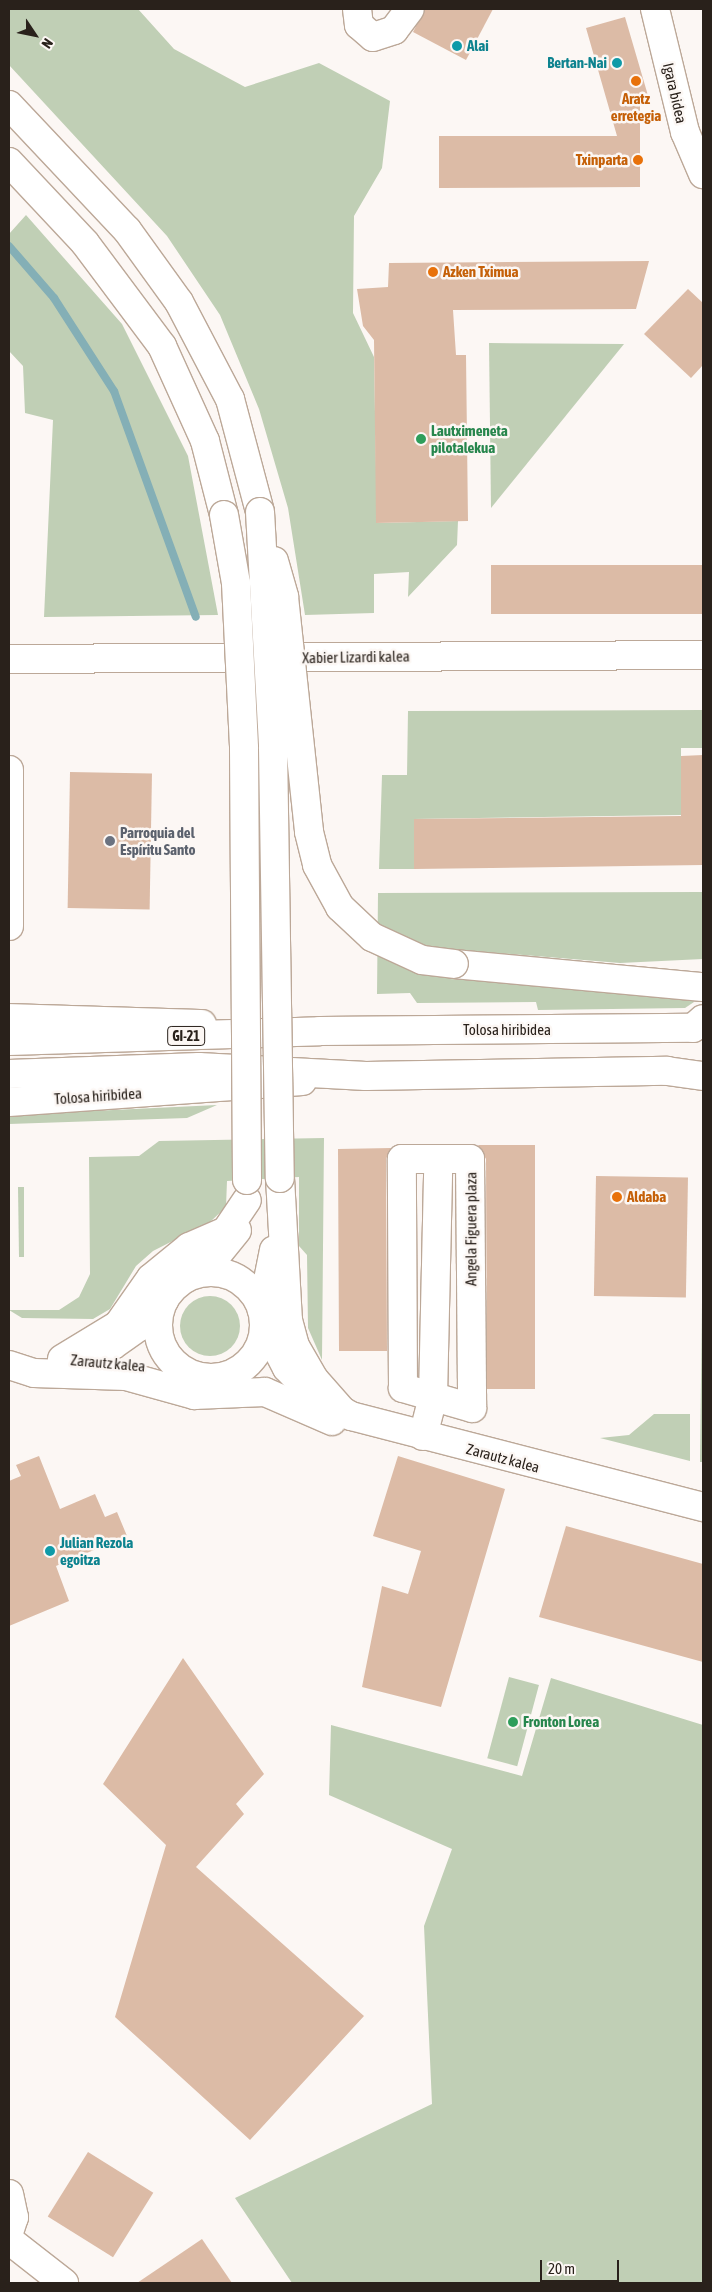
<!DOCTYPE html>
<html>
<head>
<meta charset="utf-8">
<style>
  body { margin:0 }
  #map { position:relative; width:712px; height:2292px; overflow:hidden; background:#fcf7f4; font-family:"Asap Condensed",sans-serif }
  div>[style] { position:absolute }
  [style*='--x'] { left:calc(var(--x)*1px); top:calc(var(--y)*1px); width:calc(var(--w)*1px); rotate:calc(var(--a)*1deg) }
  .green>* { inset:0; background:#c0cfb5; transform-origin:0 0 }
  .round { border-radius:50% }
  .stream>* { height:8px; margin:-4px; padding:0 4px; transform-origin:4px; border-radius:4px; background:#84afb6 }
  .building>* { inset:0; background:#dcbba6; transform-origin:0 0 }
  .roads { filter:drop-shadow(1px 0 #bca898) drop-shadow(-1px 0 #bca898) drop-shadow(0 1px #bca898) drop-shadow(0 -1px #bca898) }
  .street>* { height:28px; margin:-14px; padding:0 14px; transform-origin:14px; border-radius:14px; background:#fff }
  .secondary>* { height:28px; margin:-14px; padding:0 14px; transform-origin:14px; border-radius:14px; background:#fff }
  .secondary>.ring { margin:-14px; padding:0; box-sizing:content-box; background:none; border:28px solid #fff; border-radius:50% }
  .primary>* { height:28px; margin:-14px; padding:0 14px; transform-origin:14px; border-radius:14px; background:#fff }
  .highway>* { height:28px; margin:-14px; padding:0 14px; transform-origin:14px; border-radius:14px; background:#fff }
  .bridges { filter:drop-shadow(1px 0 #bca898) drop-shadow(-1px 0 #bca898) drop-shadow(0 1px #bca898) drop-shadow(0 -1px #bca898) }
  .highway-bridge>* { height:28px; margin:-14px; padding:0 14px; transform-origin:14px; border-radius:14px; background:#fff }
  .dots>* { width:14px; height:14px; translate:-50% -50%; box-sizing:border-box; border:2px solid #fcf7f4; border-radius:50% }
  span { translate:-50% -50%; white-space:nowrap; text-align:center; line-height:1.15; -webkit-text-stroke:5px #fcf7f4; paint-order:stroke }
  .shield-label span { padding:1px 4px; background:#fcf7f4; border:1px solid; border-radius:4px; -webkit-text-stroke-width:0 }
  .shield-label { font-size:14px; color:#29211b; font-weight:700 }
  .culture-label { font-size:15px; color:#0d838f; font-weight:700 }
  .left { translate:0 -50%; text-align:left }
  .right { translate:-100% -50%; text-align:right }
  .street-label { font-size:15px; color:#29211b }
  .food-label { font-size:15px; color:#c56008; font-weight:700 }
  .leisure-label { font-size:15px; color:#27864d; font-weight:700 }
  .worship-label { font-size:15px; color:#5b616d; font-weight:700 }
  .frame { position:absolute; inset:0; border:10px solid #29211b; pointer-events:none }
  .north { position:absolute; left:10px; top:10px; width:50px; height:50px; -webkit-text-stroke:4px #fcf7f4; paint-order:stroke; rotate:124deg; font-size:14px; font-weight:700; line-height:20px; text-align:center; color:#29211b }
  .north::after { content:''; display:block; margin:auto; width:18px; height:22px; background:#29211b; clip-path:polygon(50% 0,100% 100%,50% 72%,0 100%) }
  .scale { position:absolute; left:540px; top:2260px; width:79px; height:22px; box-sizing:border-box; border:2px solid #29211b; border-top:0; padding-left:6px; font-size:15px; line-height:18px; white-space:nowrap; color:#29211b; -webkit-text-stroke:4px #fcf7f4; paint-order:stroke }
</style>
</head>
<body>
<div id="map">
  <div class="green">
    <i style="clip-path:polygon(9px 9px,138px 9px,174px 49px,245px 87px,319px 63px,390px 101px,382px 168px,354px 216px,353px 313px,374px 357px,377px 523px,458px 521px,457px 545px,408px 597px,409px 572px,374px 574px,374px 613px,305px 615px,288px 508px,259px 409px,220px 315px,167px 236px,9px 65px)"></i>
    <i style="clip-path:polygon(26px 215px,122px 324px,188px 456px,218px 615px,44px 617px,53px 420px,25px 413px,23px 366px,9px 351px,9px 234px)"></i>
    <i style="clip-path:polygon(489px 343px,624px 344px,491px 508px)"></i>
    <i style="clip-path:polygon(703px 710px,703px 748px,681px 748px,681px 815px,414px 819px,414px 869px,379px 869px,382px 775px,407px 775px,408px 711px)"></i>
    <i style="clip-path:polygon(703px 892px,703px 959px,620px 963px,451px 949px,450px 979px,674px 993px,691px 997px,694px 1002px,685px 1008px,538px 1010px,536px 1002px,417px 1003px,410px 993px,377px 994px,378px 893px)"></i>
    <i style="clip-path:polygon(217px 1105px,187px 1118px,9px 1124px,9px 1115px)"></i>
    <i style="clip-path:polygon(324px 1138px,322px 1360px,308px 1328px,307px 1255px,299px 1246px,299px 1177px,227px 1181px,226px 1207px,210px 1222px,153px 1251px,136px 1266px,110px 1309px,93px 1319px,22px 1318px,9px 1310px,59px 1310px,79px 1297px,90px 1274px,89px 1157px,139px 1156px,159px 1141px)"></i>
    <i style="clip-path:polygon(18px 1187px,24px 1187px,24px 1257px,19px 1257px)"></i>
    <i style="clip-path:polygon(703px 1221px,703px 1462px,700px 1462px)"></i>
    <i class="round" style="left:180px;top:1296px;width:60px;height:60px"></i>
    <i style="clip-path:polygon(654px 1414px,690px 1414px,690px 1461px,600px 1438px,629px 1435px)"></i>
    <i style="left:509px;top:1677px;width:31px;height:84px;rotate:15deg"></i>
    <i style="clip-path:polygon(551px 1678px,703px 1725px,703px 2283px,292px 2283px,235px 2198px,432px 2104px,424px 1926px,452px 1849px,329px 1795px,331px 1725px,522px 1776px)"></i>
  </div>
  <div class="stream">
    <i style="--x:9;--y:246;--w:69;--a:49.1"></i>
    <i style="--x:54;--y:298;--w:111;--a:57.2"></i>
    <i style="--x:114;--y:391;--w:240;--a:70.1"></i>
  </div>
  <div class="building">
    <i style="clip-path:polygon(425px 9px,493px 9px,466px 60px,413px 32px)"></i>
    <i style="clip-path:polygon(625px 17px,649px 99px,640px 101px,640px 187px,439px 188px,439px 136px,617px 136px,586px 28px)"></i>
    <i style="clip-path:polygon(649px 261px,636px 309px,453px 310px,456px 355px,466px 355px,468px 521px,376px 523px,374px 340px,363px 326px,357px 289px,388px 287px,389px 263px)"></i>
    <i style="clip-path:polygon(688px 289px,703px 303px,703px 365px,691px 378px,644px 334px)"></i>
    <i style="left:703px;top:565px;width:49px;height:212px;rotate:90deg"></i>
    <i style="clip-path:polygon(703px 755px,703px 865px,414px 869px,414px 819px,681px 816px,681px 756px)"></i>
    <i style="left:70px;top:772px;width:82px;height:136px;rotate:1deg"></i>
    <i style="clip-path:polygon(478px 1145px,535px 1145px,535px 1389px,487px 1389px,486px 1159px)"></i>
    <i style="clip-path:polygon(391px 1148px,386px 1159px,387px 1351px,339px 1351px,338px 1149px)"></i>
    <i style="left:596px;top:1176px;width:92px;height:120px;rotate:1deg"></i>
    <i style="clip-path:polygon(39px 1456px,60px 1509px,95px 1494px,105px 1517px,117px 1512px,127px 1536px,56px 1566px,69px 1601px,9px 1626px,9px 1481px,21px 1476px,16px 1465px)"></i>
    <i style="clip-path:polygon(398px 1456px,505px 1489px,441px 1707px,362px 1687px,382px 1586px,408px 1594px,421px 1551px,373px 1536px)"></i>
    <i style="clip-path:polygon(566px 1526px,703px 1564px,703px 1662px,539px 1617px)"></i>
    <i style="clip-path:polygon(183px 1658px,264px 1774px,236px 1804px,244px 1814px,196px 1867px,364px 2016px,250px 2140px,115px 2017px,166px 1845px,103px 1784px)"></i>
    <i style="left:88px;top:2152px;width:77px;height:76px;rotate:32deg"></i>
    <i style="clip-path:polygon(202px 2239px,232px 2283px,137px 2283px)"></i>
  </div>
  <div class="roads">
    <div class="street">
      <i style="--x:357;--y:9;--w:16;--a:83"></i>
      <i style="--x:359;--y:25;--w:18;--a:41"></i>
      <i style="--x:373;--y:37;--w:22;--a:-18"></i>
      <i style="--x:394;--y:30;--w:26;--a:-53"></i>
      <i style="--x:655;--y:9;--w:127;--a:76.3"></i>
      <i style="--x:685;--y:132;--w:46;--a:66.8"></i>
      <i style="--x:9;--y:659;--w:694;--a:-0.33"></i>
      <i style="--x:9;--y:770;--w:156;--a:90"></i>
      <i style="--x:402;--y:1159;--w:68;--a:0"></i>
      <i style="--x:470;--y:1159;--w:249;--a:89.5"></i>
      <i style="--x:472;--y:1408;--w:72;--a:-163.8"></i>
      <i style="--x:403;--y:1388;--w:229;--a:-90.3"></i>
      <i style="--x:423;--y:1436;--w:40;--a:-75.6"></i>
      <i style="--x:433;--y:1397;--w:223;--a:-88.7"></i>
      <i style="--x:9;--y:2194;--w:24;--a:78"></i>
      <i style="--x:14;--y:2217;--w:16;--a:108"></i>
      <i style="--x:9;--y:2240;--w:70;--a:38"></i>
    </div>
    <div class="secondary">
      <i style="--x:9;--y:1018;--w:193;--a:1.8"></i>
      <i style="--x:9;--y:1102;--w:294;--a:-4.1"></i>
      <i class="ring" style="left:158px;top:1272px;width:78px;height:78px"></i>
      <i style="--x:265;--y:1326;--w:47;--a:62.4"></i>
      <i style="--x:287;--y:1368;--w:33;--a:46"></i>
      <i style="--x:310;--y:1392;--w:48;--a:30.3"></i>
      <i style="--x:351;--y:1416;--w:364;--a:14.5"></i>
      <i style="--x:76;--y:1355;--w:38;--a:-15"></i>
      <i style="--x:113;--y:1345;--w:32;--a:-35"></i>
      <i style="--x:139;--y:1327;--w:37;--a:-47"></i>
      <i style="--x:9;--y:1365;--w:26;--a:18"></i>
      <i style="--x:34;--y:1373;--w:92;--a:1.9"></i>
      <i style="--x:126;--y:1376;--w:71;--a:15.6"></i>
      <i style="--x:194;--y:1395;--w:71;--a:-2.4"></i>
      <i style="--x:265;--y:1392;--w:73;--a:23.4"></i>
    </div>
    <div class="primary">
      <i style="--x:9;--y:1041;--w:311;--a:-1.8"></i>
      <i style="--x:320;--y:1031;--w:373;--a:-0.5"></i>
      <i style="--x:693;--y:1028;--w:13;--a:-42"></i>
      <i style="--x:9;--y:1074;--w:190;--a:-2.1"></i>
      <i style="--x:199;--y:1067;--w:167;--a:3.1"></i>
      <i style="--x:366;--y:1076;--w:301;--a:-1"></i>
      <i style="--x:667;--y:1071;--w:36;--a:8"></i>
    </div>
    <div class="highway">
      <i style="--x:9;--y:105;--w:172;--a:46.7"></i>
      <i style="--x:127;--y:230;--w:89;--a:54.2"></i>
      <i style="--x:179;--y:302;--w:110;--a:62.3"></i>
      <i style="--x:230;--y:399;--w:117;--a:75.1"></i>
      <i style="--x:9;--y:162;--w:111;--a:46.8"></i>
      <i style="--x:85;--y:243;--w:129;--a:53.2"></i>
      <i style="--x:162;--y:346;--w:104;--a:65.6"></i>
      <i style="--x:205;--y:441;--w:76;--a:75.6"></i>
      <i style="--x:454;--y:964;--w:250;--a:5.3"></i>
      <i style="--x:280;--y:1178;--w:142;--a:86.8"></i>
      <i style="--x:288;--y:1320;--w:27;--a:75"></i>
      <i style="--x:295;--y:1346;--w:38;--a:60"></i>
      <i style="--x:314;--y:1379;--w:45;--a:48.6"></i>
      <i style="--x:186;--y:1278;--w:32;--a:-34"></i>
      <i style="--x:213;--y:1260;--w:38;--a:-51"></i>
      <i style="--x:262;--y:1310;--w:61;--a:-78.7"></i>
      <i style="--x:62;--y:1359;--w:66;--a:-31.3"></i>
      <i style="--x:118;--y:1325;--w:57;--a:-54.9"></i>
      <i style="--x:151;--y:1278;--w:49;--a:-39.2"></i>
      <i style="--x:189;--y:1247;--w:40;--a:-23.4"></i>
      <i style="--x:226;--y:1231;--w:37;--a:-56"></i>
    </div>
  </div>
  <div class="bridges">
    <div class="highway-bridge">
      <i style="--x:260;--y:512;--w:236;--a:86.8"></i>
      <i style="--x:273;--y:748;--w:430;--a:89.1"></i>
      <i style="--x:224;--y:515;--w:69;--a:80"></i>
      <i style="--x:236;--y:583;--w:166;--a:87.2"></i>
      <i style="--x:244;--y:749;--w:431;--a:89.6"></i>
      <i style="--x:274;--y:561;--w:37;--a:74"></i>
      <i style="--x:284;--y:597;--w:236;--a:83.9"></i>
      <i style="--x:309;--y:832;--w:34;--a:76"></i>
      <i style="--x:317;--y:865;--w:48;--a:61.3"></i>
      <i style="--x:340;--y:907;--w:44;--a:43.2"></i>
      <i style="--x:372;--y:937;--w:55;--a:24.7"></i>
      <i style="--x:422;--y:960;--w:32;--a:7"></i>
    </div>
  </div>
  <div class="dots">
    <i style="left:457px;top:46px;background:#0f9aa8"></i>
    <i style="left:617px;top:63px;background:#0f9aa8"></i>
    <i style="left:636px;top:81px;background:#e8710a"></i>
    <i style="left:638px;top:160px;background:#e8710a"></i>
    <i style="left:433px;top:272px;background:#e8710a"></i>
    <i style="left:421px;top:439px;background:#2e9e5b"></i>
    <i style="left:110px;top:841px;background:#6b7280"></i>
    <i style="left:617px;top:1197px;background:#e8710a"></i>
    <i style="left:50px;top:1551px;background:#0f9aa8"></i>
    <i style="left:513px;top:1722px;background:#2e9e5b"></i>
  </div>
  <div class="shield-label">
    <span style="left:186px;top:1036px">GI-21</span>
  </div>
  <div class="culture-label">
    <span class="left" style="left:467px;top:46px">Alai</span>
    <span class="right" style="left:607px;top:63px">Bertan-Nai</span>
    <span class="left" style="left:60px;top:1551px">Julian Rezola<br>egoitza</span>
  </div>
  <div class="street-label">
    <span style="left:675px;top:93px;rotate:77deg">Igara bidea</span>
    <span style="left:356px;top:657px;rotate:-1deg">Xabier Lizardi kalea</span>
    <span style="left:507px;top:1030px">Tolosa hiribidea</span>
    <span style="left:98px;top:1096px;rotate:-4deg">Tolosa hiribidea</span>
    <span style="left:471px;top:1229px;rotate:-90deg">Angela Figuera plaza</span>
    <span style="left:108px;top:1363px;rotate:5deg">Zarautz kalea</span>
    <span style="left:503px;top:1458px;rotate:15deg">Zarautz kalea</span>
  </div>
  <div class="food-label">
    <span style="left:636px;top:107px">Aratz<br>erretegia</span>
    <span class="right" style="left:628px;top:160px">Txinparta</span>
    <span class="left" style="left:443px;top:272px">Azken Tximua</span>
    <span class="left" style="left:627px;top:1197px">Aldaba</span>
  </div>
  <div class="leisure-label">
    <span class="left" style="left:431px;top:439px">Lautximeneta<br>pilotalekua</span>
    <span class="left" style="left:523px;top:1722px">Fronton Lorea</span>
  </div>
  <div class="worship-label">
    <span class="left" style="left:120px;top:841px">Parroquia del<br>Espíritu Santo</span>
  </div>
  <div class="frame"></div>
  <div class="north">N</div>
  <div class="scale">20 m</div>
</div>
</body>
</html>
